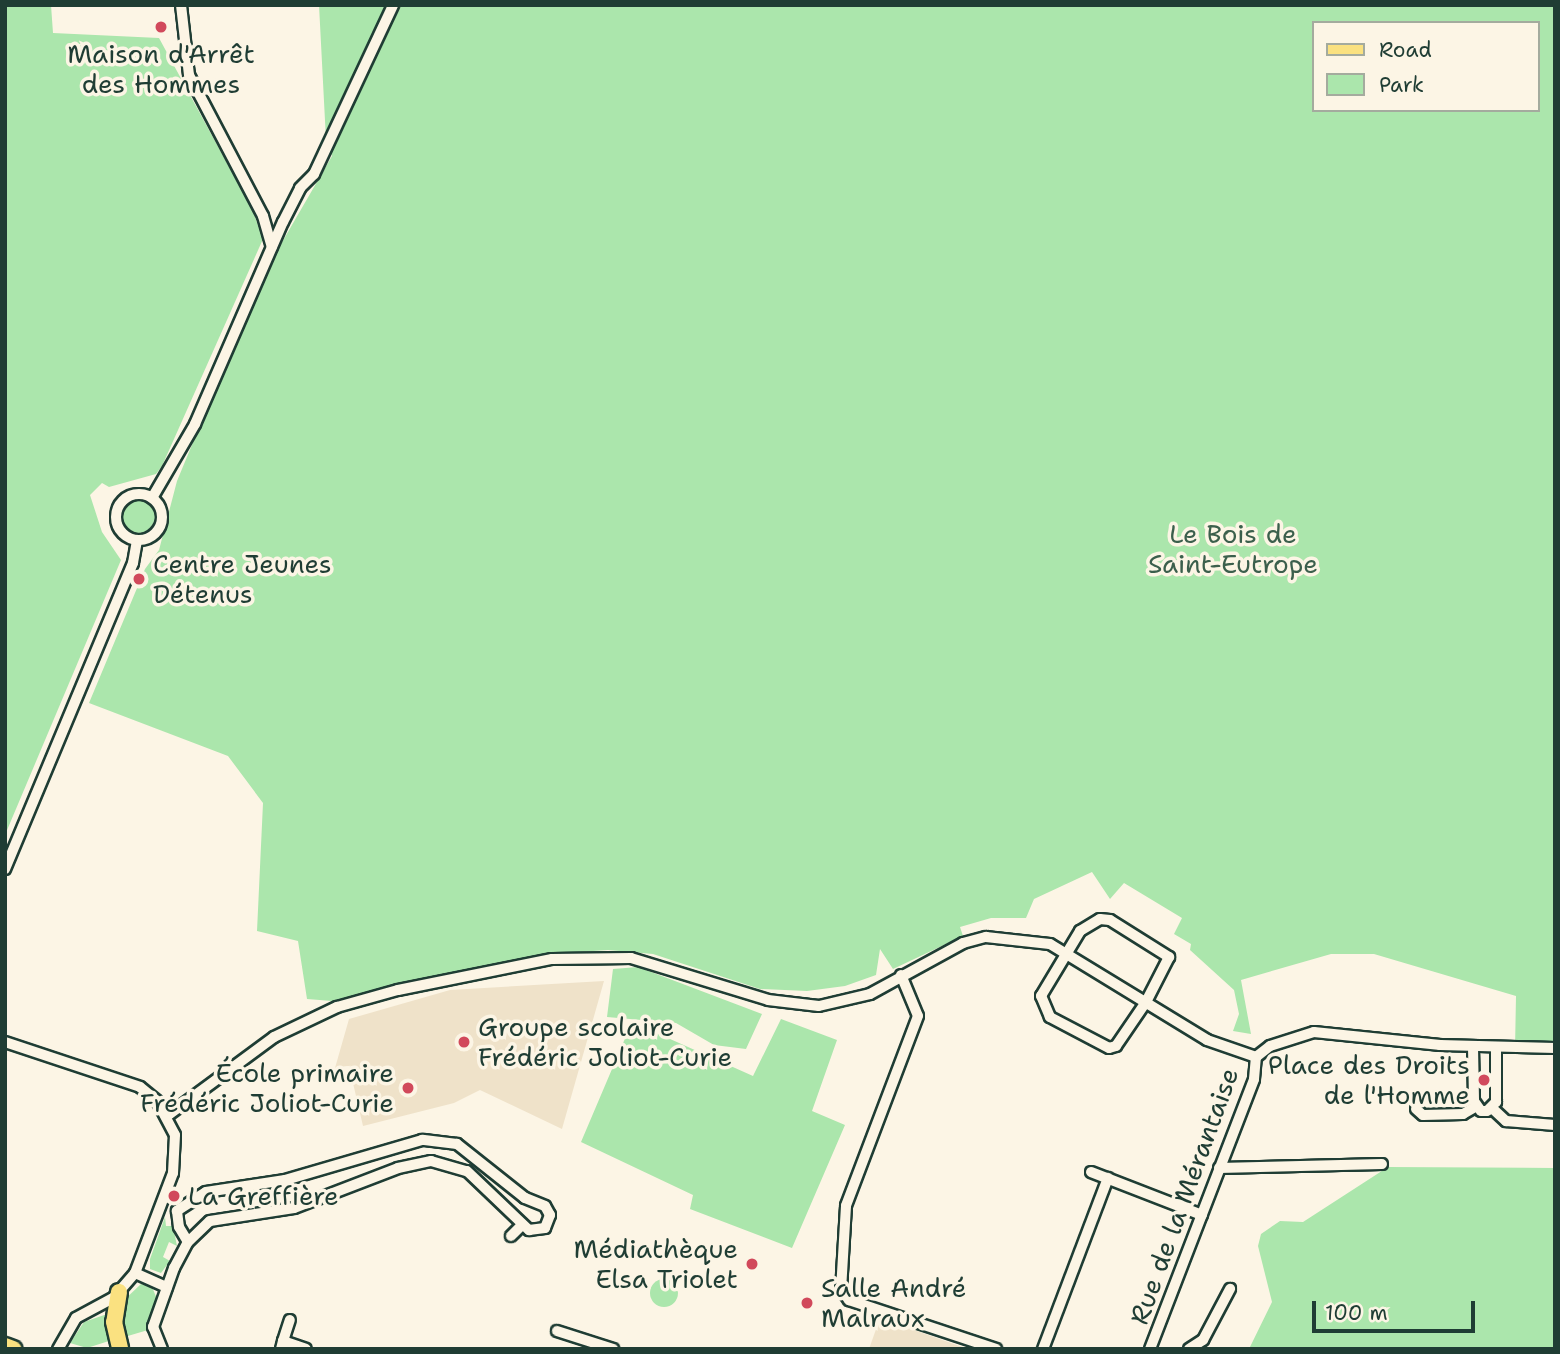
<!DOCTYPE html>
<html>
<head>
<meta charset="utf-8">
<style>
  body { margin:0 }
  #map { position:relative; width:1560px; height:1354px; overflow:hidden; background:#fcf5e5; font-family:"Shantell Sans",sans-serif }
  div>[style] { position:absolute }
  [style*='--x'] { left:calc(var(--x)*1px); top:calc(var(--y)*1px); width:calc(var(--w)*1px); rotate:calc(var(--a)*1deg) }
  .built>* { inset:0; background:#efe2c9 }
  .green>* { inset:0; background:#abe6ac }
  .round { border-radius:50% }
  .roads { filter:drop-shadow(2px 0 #1f3d34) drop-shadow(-2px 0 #1f3d34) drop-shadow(0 2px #1f3d34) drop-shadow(0 -2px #1f3d34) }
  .minor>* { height:10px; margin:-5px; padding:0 5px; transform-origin:5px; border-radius:5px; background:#fcf5e5 }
  .minor>.ring { margin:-5px; padding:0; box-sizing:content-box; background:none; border:10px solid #fcf5e5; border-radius:50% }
  .primary>* { height:16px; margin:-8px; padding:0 8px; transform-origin:8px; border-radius:8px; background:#fae180 }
  .dots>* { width:19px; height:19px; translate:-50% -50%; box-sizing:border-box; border:4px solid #fcf5e5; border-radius:50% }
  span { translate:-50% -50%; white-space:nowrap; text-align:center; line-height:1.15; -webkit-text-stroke:7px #fcf5e5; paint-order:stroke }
  .poi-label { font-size:26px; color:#1f3d34 }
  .left { translate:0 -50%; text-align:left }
  .right { translate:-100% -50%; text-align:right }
  .park-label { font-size:26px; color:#3b5f4c }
  .street-label { font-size:26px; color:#1f3d34 }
  .frame { position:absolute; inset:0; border:7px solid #1f3d34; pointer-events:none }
  .legend { position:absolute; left:1312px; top:21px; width:228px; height:91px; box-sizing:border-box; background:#fcf5e5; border:2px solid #a4ab9e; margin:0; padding:9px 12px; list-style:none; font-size:21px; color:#1f3d34 }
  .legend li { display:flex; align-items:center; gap:14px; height:35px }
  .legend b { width:35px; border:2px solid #a4ab9e }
  .scale { position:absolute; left:1312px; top:1301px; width:163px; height:32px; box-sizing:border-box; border:4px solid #1f3d34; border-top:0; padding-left:9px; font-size:21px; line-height:24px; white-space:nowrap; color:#1f3d34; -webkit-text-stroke:5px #fcf5e5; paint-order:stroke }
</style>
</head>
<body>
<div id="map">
  <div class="built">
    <i style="clip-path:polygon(604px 981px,562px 1129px,480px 1090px,454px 1103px,363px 1126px,349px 1066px,335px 1068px,349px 1019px,450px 990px)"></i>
    <i style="clip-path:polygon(880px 1318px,968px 1349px,869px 1349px)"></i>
  </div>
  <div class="green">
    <i style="clip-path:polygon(5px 5px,51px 5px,53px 33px,159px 38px,253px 211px,263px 239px,162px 466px,156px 474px,109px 487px,102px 483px,90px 495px,102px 532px,121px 560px,5px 835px)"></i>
    <i style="clip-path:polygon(evenodd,319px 5px,1555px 5px,1555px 1048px,1515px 1049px,1516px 996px,1374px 954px,1331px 954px,1241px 980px,1251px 1034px,1233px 1031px,1239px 1014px,1234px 990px,1190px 950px,1191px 944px,1174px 934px,1182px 918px,1124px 883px,1110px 899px,1092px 872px,1034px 899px,1026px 918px,991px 918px,960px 927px,963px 936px,893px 969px,880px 949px,876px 975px,845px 986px,807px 991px,760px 989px,653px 954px,608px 950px,548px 954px,332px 1001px,307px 999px,298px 941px,257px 931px,263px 803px,228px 756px,89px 703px,145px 569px,159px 550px,177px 481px,242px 324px,274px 256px,332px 156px,326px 140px,319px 5px,1313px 23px,1537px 23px,1537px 110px,1313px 110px,1313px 23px)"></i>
    <i class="round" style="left:121px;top:499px;width:34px;height:34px"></i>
    <i style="clip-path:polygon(638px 967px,762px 1014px,746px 1049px,714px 1045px,676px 1023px,607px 1017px,613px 969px)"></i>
    <i style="clip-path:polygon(781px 1019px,837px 1040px,812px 1111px,845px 1125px,792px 1248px,690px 1209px,693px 1195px,581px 1142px,632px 1022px,753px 1076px)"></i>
    <i style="clip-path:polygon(1388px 1167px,1555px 1168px,1555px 1349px,1249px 1349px,1272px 1302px,1258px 1246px,1261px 1234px,1280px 1221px,1303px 1222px)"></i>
    <i style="clip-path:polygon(165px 1217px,166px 1226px,173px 1226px,177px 1246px,169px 1242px,163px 1257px,170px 1261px,161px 1273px,150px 1269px,150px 1259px)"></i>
    <i class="round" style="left:650px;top:1279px;width:28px;height:28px"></i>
    <i style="clip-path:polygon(141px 1284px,152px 1287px,157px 1299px,148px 1330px,121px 1338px,122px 1302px)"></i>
    <i style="clip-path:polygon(110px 1313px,112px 1340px,87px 1348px,70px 1343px,84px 1322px)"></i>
  </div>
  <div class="roads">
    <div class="minor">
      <i style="--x:181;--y:5;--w:70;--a:83.5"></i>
      <i style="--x:189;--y:75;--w:159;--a:62.3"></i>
      <i style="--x:263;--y:216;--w:32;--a:74"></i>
      <i class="ring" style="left:116px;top:494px;width:36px;height:36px"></i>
      <i style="--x:152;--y:498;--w:86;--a:-59.8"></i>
      <i style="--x:195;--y:424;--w:220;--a:-66.5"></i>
      <i style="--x:283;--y:222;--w:38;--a:-63"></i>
      <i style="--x:300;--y:188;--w:20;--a:-45"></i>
      <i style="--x:314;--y:174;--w:187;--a:-64.9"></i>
      <i style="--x:5;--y:869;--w:332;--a:-67.3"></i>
      <i style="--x:133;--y:563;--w:22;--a:-80"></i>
      <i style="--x:1100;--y:919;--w:10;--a:6"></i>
      <i style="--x:1110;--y:920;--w:70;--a:32.1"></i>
      <i style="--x:1169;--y:957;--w:51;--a:117.1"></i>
      <i style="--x:1146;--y:1002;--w:53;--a:124.3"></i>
      <i style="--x:1116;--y:1046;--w:7;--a:164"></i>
      <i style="--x:1109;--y:1048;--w:67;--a:-152.3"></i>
      <i style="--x:1050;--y:1017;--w:23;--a:-113"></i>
      <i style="--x:1041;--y:996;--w:76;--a:-59"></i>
      <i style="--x:1080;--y:931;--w:23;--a:-31"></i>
      <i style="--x:901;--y:975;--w:44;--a:67.5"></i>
      <i style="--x:918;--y:1016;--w:203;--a:110.8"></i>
      <i style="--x:846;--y:1206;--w:83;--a:93.4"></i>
      <i style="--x:841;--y:1289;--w:14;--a:54"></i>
      <i style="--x:849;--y:1300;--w:155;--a:18.4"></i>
      <i style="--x:5;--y:1042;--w:142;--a:18.4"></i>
      <i style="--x:140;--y:1087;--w:22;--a:39"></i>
      <i style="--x:157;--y:1101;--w:38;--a:62"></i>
      <i style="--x:175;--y:1135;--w:38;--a:93"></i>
      <i style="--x:173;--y:1173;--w:107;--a:110.8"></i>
      <i style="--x:135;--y:1273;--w:33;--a:131"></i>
      <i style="--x:113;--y:1298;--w:42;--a:151.6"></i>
      <i style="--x:76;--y:1318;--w:36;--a:120"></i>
      <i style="--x:1473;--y:1047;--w:54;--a:88.9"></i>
      <i style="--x:1474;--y:1101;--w:12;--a:55"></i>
      <i style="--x:1481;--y:1111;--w:6;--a:0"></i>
      <i style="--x:1487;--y:1111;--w:13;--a:-45"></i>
      <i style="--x:1496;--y:1102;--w:54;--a:-90"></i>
      <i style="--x:1416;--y:1109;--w:9;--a:41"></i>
      <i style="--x:1423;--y:1115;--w:40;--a:-1.4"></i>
      <i style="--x:1463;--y:1114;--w:14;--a:-30"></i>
      <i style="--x:1493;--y:1109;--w:18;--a:43"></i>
      <i style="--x:1506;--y:1121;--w:49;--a:4.7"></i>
      <i style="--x:167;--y:1116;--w:133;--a:-36.4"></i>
      <i style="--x:274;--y:1037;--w:70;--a:-25.5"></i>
      <i style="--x:337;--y:1007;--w:63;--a:-15.6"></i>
      <i style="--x:398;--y:990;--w:157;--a:-11.4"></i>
      <i style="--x:552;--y:959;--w:79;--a:-0.7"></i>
      <i style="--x:631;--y:958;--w:143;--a:17"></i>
      <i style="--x:768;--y:1000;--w:51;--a:6.7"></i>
      <i style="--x:819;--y:1006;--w:52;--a:-13.2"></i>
      <i style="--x:870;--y:994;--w:106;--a:-28.7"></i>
      <i style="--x:963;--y:943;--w:24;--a:-15"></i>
      <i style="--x:986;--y:937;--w:64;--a:6.2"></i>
      <i style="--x:1050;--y:944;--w:184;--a:31.4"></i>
      <i style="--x:1207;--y:1040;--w:52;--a:19.1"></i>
      <i style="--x:1256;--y:1057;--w:18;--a:-38"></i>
      <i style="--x:1270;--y:1046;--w:46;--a:-17.7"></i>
      <i style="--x:1314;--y:1032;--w:127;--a:5.9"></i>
      <i style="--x:1440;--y:1045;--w:115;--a:1.5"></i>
      <i style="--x:1219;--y:1168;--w:163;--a:-1.4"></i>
      <i style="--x:1091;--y:1172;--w:119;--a:21.2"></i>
      <i style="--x:511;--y:1236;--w:16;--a:-45"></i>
      <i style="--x:135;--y:1273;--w:35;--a:24"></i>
      <i style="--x:557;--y:1331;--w:59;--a:17.8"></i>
      <i style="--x:283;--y:1341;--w:22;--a:-72"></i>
      <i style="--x:162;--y:1349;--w:24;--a:-112"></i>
      <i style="--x:153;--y:1327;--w:63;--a:-70.4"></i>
      <i style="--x:174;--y:1268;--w:30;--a:-62"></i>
      <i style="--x:188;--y:1242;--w:30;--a:-44"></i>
      <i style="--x:210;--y:1221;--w:85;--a:-8.8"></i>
      <i style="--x:294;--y:1208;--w:111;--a:-21"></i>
      <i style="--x:398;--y:1168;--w:34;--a:-12"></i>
      <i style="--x:431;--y:1161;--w:37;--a:16"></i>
      <i style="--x:467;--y:1171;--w:86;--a:43.6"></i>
      <i style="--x:529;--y:1230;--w:16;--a:-7"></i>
      <i style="--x:545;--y:1228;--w:14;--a:-69"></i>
      <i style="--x:550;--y:1215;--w:10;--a:-119"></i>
      <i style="--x:545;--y:1206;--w:22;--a:-158"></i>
      <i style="--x:525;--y:1198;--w:87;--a:-141.5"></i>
      <i style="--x:457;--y:1144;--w:35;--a:-173"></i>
      <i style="--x:422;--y:1140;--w:143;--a:163.7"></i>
      <i style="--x:285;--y:1180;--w:80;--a:171.4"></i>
      <i style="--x:206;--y:1192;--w:35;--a:147"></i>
      <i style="--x:177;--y:1211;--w:16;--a:83"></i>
      <i style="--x:179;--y:1227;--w:17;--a:59"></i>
      <i style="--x:281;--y:1349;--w:8;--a:-76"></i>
      <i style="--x:283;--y:1341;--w:24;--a:19"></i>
      <i style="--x:1043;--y:1349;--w:183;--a:-69.2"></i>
      <i style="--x:1150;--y:1349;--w:289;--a:-68.9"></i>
      <i style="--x:1254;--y:1079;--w:22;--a:-85"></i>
      <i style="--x:1189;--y:1349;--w:17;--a:-33"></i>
      <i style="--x:1203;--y:1340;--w:58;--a:-62.1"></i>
    </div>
    <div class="primary">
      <i style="--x:119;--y:1292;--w:30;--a:99"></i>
      <i style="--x:114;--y:1322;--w:28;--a:77"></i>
      <i style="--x:5;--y:1346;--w:9;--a:21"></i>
    </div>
  </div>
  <div class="dots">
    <i style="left:161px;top:27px;background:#d1495b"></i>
    <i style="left:139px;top:579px;background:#d1495b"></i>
    <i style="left:464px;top:1042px;background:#d1495b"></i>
    <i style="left:1484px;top:1080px;background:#d1495b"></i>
    <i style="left:408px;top:1088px;background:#d1495b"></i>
    <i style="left:174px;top:1196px;background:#d1495b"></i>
    <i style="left:752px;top:1264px;background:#d1495b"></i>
    <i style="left:807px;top:1303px;background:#d1495b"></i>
  </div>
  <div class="poi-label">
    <span style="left:161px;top:69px">Maison d'Arrêt<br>des Hommes</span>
    <span class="left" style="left:153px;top:579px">Centre Jeunes<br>Détenus</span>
    <span class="left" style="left:478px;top:1042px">Groupe scolaire<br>Frédéric Joliot-Curie</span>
    <span class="right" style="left:1470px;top:1080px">Place des Droits<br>de l'Homme</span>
    <span class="right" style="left:394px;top:1088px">École primaire<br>Frédéric Joliot-Curie</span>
    <span class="left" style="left:188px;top:1196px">La Greffière</span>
    <span class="right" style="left:738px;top:1264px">Médiathèque<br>Elsa Triolet</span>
    <span class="left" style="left:821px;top:1303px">Salle André<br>Malraux</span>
  </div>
  <div class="park-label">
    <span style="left:1233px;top:549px">Le Bois de<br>Saint-Eutrope</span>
  </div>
  <div class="street-label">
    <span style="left:1184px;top:1196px;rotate:-70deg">Rue de la Mérantaise</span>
  </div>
  <div class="frame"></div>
  <ul class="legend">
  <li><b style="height:9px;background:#fae180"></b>Road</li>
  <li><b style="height:19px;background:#abe6ac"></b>Park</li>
  </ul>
  <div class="scale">100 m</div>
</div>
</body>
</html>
